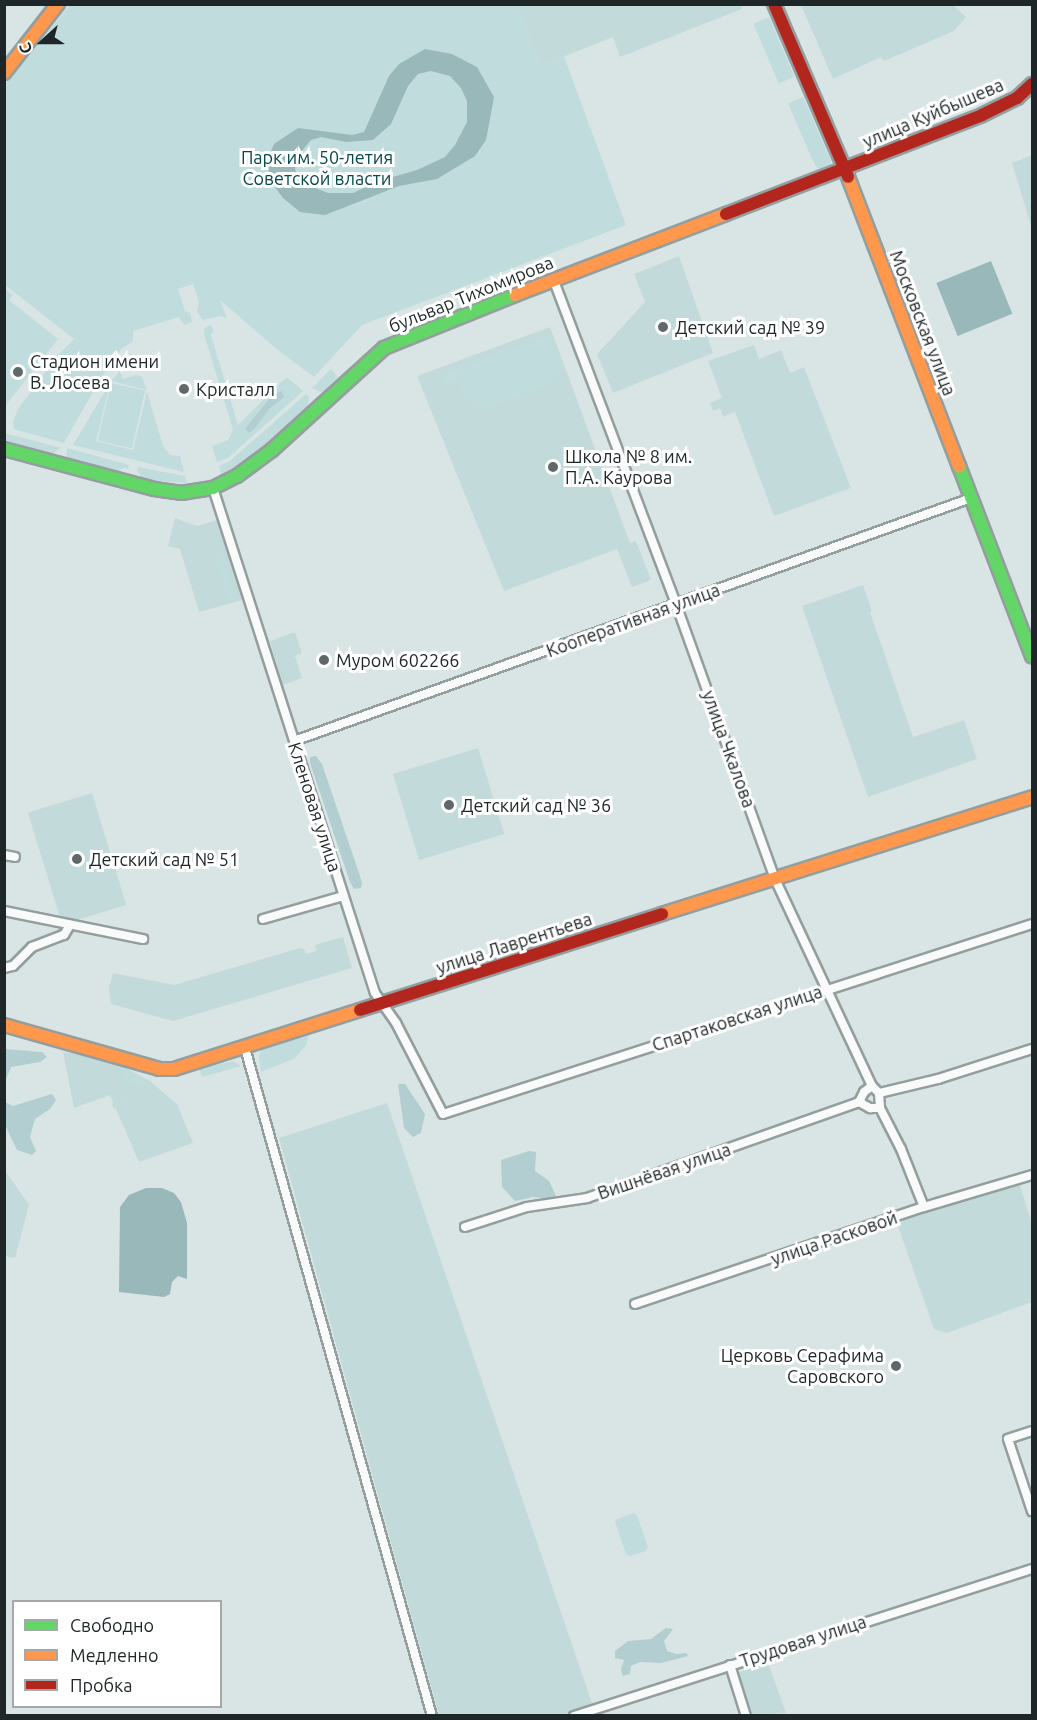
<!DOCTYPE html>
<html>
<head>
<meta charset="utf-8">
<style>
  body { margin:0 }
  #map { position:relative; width:1037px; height:1720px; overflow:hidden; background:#d9e5e5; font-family:Ubuntu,sans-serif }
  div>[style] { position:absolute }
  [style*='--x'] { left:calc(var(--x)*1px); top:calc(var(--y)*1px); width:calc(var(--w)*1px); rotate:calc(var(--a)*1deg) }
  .built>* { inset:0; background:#c3dadb; transform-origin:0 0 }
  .green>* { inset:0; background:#c1dcdc; transform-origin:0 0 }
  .forest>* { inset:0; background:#b2ced0 }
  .water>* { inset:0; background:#98b8ba; transform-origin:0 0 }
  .roads { filter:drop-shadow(2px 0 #949e9e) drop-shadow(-2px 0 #949e9e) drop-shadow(0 2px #949e9e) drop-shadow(0 -2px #949e9e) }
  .street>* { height:8px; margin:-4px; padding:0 4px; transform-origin:4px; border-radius:4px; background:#f9fbfb }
  .fast>* { height:12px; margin:-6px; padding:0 6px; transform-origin:6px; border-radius:6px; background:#63d668 }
  .slow>* { height:12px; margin:-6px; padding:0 6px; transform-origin:6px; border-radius:6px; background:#ff974d }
  .jam>* { height:12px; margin:-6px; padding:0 6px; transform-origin:6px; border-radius:6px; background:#b3261e }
  .dots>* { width:16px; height:16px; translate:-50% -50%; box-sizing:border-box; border:3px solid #fff; border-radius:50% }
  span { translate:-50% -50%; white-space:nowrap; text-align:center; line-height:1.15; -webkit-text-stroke:6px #fff; paint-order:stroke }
  .street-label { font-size:18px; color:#1e2627 }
  .park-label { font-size:18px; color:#07484b }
  .poi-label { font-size:18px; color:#1e2627 }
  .left { translate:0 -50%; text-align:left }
  .right { translate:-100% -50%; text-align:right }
  .frame { position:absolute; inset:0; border:6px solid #1e2627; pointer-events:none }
  .legend { position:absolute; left:12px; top:1600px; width:210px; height:108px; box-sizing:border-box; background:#fff; border:2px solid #a5a8a9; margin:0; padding:8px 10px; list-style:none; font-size:18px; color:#1e2627 }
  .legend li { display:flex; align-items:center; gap:12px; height:30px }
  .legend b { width:30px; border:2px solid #a5a8a9 }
  .north { position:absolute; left:12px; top:12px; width:60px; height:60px; -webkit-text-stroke:4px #fff; paint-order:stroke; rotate:249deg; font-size:16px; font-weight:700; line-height:24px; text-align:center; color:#1e2627 }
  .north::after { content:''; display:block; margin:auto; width:21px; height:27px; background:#1e2627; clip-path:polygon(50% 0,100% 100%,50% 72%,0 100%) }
</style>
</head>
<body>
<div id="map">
  <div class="built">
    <i style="clip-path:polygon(740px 4px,742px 9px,620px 57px,613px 37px,540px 66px,517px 5px)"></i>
    <i style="clip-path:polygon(801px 5px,953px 5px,966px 17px,954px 31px,884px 61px,881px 57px,833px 79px)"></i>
    <i style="clip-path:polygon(1032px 155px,1032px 229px,1012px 163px)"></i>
    <i style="clip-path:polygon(679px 256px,713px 353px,613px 393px,597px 354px,645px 302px,634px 274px)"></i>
    <i style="clip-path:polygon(550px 327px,630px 543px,636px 541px,651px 580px,632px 587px,617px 549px,504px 591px,417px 376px)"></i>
    <i style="clip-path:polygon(754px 345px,759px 359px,781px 350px,790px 373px,804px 367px,851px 488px,774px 516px,735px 412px,723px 417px,720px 408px,713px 411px,710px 403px,722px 398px,708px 361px)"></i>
    <i style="clip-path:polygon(175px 518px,197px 526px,217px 520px,242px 600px,199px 612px,180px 549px,168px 546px)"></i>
    <i style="clip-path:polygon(863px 585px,872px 611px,870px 612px,913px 737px,964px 720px,977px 759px,868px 797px,802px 606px)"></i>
    <i style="clip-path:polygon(295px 632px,302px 653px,295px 656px,302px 678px,283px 685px,270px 641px)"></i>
    <i style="left:478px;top:748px;width:90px;height:89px;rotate:73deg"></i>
    <i style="left:92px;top:793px;width:117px;height:67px;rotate:73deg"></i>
    <i style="clip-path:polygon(343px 937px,352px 968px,173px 1021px,111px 1004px,109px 988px,113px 973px,174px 985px,300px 948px,304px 949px,306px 954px,316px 951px,315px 945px)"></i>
    <i style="clip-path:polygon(63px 1052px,95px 1056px,115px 1062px,151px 1082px,177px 1104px,193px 1143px,139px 1162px,110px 1095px,74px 1108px)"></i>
    <i style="clip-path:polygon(387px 1103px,593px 1706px,563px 1715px,439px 1715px,279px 1138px)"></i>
    <i style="clip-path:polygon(6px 1172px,29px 1205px,15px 1258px,5px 1256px)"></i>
    <i style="clip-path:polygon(1019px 1182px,1032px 1225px,1032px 1302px,947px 1333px,934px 1329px,898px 1226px,906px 1218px)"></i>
    <i style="clip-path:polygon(768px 1663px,786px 1713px,752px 1715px,737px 1673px)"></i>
  </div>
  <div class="green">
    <i style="clip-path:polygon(70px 5px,517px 5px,540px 66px,564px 56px,626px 225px,362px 325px,314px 377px,274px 347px,220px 300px,227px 318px,220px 316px,203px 320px,197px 312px,199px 302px,193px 284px,178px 289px,185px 311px,190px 313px,192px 322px,184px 325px,179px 317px,133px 331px,133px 341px,121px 349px,99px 381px,64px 443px,14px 429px,13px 422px,18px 409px,58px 355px,74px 339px,5px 285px,4px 86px)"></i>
    <i style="left:769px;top:17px;width:65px;height:17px;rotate:67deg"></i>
    <i style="clip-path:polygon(803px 97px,831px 161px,828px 167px,822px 169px,817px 168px,812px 159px,788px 103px)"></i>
    <i style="clip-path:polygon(5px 289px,13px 295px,9px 300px,58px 339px,5px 406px)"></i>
    <i style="clip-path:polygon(210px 325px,214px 330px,211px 335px,238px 425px,283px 380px,288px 378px,303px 391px,228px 458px,217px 462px,212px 446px,228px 440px,233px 430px,204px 334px,204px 329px)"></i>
    <i style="clip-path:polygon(551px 335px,562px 367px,557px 380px,552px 383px,488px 408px,478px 408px,465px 399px,461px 390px,463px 377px,444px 384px,441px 376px)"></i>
    <i style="clip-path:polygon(331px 369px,338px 377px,325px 390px,320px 392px,312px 388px)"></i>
    <i style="clip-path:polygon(120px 371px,123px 379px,136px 375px,142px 377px,147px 390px,111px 381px)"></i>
    <i style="clip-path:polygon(110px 383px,96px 441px,133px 450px,147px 392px,163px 446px,170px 455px,180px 456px,184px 472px,73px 445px)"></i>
    <i style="left:111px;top:383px;width:35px;height:59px;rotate:13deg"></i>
    <i style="clip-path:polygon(306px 394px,309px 397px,308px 406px,269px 444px,245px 462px,221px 474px,219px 466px,230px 461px)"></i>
    <i style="clip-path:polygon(4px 433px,61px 448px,51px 455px,5px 443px)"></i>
    <i style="clip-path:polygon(67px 448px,129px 465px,128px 469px,124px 468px,116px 472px,66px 458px)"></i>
    <i style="clip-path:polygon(138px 467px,185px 476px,187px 483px,144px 480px,137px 471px)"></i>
    <i style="clip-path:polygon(222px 553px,236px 599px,229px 602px,217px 561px,212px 561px,210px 557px)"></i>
    <i style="clip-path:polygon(309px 1034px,306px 1045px,295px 1058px,261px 1072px,259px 1057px,261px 1050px)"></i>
    <i style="clip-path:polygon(233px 1061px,241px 1066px,202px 1077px,199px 1069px)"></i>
    <i style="clip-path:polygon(115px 1062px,151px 1082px,139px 1085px,126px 1082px,132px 1101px,114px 1109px,112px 1104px,129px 1097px,120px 1068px,113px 1066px)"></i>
    <i style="clip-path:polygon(633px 1513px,637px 1515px,648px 1547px,646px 1551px,630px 1556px,626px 1554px,615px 1522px,617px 1519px)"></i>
  </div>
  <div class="forest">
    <i style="clip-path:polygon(282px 391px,284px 397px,270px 408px,256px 427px,249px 433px,245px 429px,273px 394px)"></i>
    <i style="clip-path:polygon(316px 756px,322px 764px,362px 882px,361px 888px,354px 889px,350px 882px,310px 763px,310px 757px)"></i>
    <i style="clip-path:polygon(4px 1049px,42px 1052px,47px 1057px,40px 1062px,11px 1067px,5px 1082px,5px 1102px,13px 1106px,52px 1094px,56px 1100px,50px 1109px,35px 1119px,30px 1137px,36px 1151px,32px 1155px,17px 1150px,5px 1125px)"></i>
    <i style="clip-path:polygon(398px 1084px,405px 1084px,425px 1114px,421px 1133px,413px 1137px,404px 1128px)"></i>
    <i style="clip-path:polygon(529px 1151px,536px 1152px,535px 1171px,549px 1181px,556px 1196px,550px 1199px,533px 1197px,515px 1201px,502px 1187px,501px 1160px)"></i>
    <i style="clip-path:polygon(666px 1628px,673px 1629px,664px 1641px,667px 1651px,677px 1654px,686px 1653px,688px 1656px,661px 1663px,640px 1662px,631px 1666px,630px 1674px,623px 1676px,621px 1670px,624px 1660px,615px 1658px,615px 1651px,628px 1641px,651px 1639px)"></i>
  </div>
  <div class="water">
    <i style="clip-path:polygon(evenodd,425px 49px,452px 54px,477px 67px,494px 97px,486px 140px,475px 156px,437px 179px,399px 186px,325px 215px,300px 212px,283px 198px,271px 182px,267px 161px,274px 144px,298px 128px,352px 135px,364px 132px,389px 76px,399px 64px,425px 49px,431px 71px,450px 76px,461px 88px,467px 101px,467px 122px,455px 145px,445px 157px,417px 170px,379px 181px,353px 193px,328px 193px,300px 182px,295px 169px,297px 157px,311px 140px,321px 137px,346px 142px,373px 140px,391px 124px,408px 86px,418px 74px,431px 71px)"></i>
    <i style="left:991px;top:261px;width:57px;height:59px;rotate:68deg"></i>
    <i style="clip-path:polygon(146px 1188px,162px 1188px,174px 1193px,181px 1202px,187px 1223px,187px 1279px,178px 1276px,172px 1282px,170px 1294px,164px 1297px,119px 1292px,120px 1207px,129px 1195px)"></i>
  </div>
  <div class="roads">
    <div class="street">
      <i style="--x:554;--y:281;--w:345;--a:69.3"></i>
      <i style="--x:676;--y:604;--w:292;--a:70.2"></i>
      <i style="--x:775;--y:879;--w:229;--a:64.9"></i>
      <i style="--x:872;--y:1086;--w:10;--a:45"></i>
      <i style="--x:879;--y:1093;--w:15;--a:86"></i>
      <i style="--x:880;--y:1108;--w:46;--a:62.9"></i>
      <i style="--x:901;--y:1149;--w:62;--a:68.4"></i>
      <i style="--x:213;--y:488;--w:530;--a:72.21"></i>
      <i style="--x:375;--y:993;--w:37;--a:55"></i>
      <i style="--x:396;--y:1023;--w:102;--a:62.7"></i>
      <i style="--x:443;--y:1114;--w:619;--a:-17.88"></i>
      <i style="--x:294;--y:741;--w:719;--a:-19.74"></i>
      <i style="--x:4;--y:855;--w:11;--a:10"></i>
      <i style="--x:4;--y:911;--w:142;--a:11.4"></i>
      <i style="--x:263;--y:919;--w:83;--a:-16"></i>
      <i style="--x:4;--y:968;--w:9;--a:-13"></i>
      <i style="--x:13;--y:966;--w:27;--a:-45"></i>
      <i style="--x:32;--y:947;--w:34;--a:-21"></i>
      <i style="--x:64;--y:935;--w:12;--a:-59"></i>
      <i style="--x:245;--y:1048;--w:694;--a:74.36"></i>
      <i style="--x:879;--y:1093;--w:61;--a:-13.3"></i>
      <i style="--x:938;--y:1079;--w:99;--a:-17.7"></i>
      <i style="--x:859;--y:1102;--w:11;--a:-63"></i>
      <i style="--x:864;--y:1092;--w:10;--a:-37"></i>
      <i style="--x:465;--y:1227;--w:65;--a:-17.9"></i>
      <i style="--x:527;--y:1207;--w:61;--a:-8.5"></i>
      <i style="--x:587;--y:1198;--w:288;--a:-19.4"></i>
      <i style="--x:859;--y:1102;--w:13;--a:29"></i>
      <i style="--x:870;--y:1108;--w:10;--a:0"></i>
      <i style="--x:635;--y:1304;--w:305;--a:-18.6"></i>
      <i style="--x:924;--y:1207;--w:113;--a:-16.5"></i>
      <i style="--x:1032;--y:1431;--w:25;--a:162"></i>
      <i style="--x:1008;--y:1439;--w:76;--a:71.6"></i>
      <i style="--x:730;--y:1665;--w:53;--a:72.6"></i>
      <i style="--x:574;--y:1716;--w:481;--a:-17.8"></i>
    </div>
    <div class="fast">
      <i style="--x:4;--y:449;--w:155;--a:14.9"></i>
      <i style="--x:154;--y:489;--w:27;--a:8"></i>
      <i style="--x:181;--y:493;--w:32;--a:-9"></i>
      <i style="--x:213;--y:488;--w:27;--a:-27"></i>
      <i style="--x:237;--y:476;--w:44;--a:-36.6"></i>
      <i style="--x:272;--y:450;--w:151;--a:-42.3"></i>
      <i style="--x:384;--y:348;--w:141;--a:-22"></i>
      <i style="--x:959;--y:466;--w:204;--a:69"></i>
    </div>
    <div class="slow">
      <i style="--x:4;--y:73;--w:88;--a:-52"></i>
      <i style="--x:848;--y:177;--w:310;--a:69"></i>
      <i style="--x:515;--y:295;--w:226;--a:-21"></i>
      <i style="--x:662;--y:914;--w:388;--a:-17.5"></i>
      <i style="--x:4;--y:1025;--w:161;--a:15.8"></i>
      <i style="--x:159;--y:1069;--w:15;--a:0"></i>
      <i style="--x:174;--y:1069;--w:195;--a:-17.6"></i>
    </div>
    <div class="jam">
      <i style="--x:774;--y:4;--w:188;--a:66.8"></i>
      <i style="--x:726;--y:214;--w:274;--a:-21.1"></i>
      <i style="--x:982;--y:115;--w:39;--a:-26"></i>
      <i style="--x:1017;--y:98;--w:21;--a:-43"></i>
      <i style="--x:360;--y:1010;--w:317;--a:-17.6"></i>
    </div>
  </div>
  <div class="dots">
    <i style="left:663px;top:327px;background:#5f696a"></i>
    <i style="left:18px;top:372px;background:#5f696a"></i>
    <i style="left:184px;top:389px;background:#5f696a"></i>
    <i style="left:553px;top:467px;background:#5f696a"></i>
    <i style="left:324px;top:660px;background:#5f696a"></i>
    <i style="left:449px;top:805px;background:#5f696a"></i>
    <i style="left:77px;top:859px;background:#5f696a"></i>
    <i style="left:896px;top:1366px;background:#5f696a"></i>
  </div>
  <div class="street-label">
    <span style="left:933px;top:113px;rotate:-23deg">улица Куйбышева</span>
    <span style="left:471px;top:294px;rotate:-22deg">бульвар Тихомирова</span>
    <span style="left:923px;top:323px;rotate:69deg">Московская улица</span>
    <span style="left:633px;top:620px;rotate:-20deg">Кооперативная улица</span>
    <span style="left:729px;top:749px;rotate:70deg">улица Чкалова</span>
    <span style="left:315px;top:807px;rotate:72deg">Кленовая улица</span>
    <span style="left:514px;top:943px;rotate:-18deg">улица Лаврентьева</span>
    <span style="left:737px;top:1018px;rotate:-18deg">Спартаковская улица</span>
    <span style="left:664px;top:1171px;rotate:-19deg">Вишнёвая улица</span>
    <span style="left:834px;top:1238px;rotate:-19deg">улица Расковой</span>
    <span style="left:803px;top:1641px;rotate:-18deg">Трудовая улица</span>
  </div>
  <div class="park-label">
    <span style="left:317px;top:168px">Парк им. 50-летия<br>Советской власти</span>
  </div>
  <div class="poi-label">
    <span class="left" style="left:675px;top:327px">Детский сад № 39</span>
    <span class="left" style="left:30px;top:372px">Стадион имени<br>В. Лосева</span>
    <span class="left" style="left:196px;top:389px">Кристалл</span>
    <span class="left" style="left:565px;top:467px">Школа № 8 им.<br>П.А. Каурова</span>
    <span class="left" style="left:336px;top:660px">Муром 602266</span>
    <span class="left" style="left:461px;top:805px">Детский сад № 36</span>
    <span class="left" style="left:89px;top:859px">Детский сад № 51</span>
    <span class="right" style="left:884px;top:1366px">Церковь Серафима<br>Саровского</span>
  </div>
  <div class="frame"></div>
  <ul class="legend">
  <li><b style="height:8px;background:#63d668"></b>Свободно</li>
  <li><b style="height:8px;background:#ff974d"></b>Медленно</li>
  <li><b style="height:8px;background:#b3261e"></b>Пробка</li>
  </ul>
  <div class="north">С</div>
</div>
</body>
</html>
